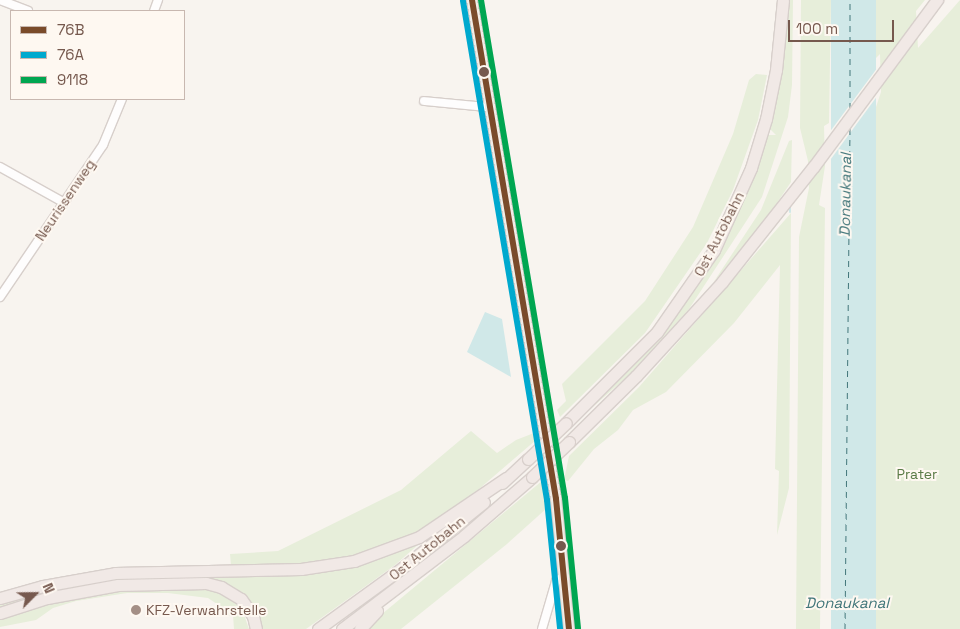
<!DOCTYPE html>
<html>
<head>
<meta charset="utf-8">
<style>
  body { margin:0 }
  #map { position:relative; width:960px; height:629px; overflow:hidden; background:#f8f4ef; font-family:"Space Grotesk",sans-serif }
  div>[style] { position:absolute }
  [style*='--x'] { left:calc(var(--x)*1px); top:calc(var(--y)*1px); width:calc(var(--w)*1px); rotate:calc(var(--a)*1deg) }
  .green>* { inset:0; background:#e7eeda }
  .water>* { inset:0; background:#d0e8e8; transform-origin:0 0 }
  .pier>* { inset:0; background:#f8f4ef }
  .stream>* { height:2px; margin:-1px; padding:0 1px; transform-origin:1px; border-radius:1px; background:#d0e8e8 }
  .ferry>* { height:1px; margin-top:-0.5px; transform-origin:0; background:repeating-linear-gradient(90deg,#42767a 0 6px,transparent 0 11px) }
  .roads { filter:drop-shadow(1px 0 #d7cfcb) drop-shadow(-1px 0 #d7cfcb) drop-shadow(0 1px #d7cfcb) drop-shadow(0 -1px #d7cfcb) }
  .minor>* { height:8px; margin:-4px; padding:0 4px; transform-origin:4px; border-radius:4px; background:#fefdfd }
  .major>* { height:10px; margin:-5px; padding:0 5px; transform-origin:5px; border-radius:5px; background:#f2ede7 }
  .highway>* { height:11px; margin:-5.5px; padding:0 5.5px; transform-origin:5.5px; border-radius:5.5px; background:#f1e9e6 }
  .bridges { filter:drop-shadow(1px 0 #d9d0cc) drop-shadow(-1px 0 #d9d0cc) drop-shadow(0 1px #d9d0cc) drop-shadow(0 -1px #d9d0cc) }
  .highway-bridge>* { height:11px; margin:-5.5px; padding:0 5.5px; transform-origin:5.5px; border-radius:5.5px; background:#f1e9e6 }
  .bus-1>* { height:6px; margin:-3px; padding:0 3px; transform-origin:3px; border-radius:3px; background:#7a4b2a }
  .bus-2>* { height:6px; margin:-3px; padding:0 3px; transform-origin:3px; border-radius:3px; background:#00a9ce }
  .bus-3>* { height:6px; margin:-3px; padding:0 3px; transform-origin:3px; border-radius:3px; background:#00a651 }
  .dots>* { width:14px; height:14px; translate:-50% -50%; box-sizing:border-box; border:2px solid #fef8f1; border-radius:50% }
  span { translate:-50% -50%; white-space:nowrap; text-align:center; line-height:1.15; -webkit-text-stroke:4px #fef8f1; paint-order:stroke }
  .street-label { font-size:14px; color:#76594e }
  .park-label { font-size:14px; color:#5b7b47 }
  .poi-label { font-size:14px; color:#76594e }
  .left { translate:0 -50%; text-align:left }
  .water-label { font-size:15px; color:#42767a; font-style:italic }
  .legend { position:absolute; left:10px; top:10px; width:175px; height:90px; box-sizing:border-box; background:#fef8f1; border:1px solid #c8b8b0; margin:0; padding:6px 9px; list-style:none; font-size:15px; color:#76594e }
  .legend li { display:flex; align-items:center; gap:10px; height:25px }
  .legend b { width:25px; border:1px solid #c8b8b0 }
  .north { position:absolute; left:10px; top:569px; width:50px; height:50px; -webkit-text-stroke:4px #fef8f1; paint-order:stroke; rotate:67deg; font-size:14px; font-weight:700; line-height:20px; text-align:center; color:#76594e }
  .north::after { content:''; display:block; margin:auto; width:18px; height:22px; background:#76594e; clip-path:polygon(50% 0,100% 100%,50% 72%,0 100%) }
  .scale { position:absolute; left:788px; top:20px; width:106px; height:22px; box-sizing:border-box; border:2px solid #76594e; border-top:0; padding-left:6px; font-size:15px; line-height:18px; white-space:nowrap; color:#76594e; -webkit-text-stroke:4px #fef8f1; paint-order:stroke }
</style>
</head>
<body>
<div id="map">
  <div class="green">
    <i style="clip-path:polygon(789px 0,793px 0,792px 85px,788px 117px,762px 197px,689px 309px,629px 375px,587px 412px,667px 328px,697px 287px,729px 232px,767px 135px,776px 135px,769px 128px,782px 65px)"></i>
    <i style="clip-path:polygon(801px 0,831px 0,829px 123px,824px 126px,825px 166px,819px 205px,825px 208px,820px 629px,796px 629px,799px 237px,809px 188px,808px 161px,800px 128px)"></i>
    <i style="clip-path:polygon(876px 0,925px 0,916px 11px,918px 48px,960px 0,960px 629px,872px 629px,875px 110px,881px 92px,880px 54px,876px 58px)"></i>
    <i style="clip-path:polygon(756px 74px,767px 75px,758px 120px,733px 190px,707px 243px,645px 333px,560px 417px,557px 410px,566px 401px,562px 384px,645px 301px,693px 227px,733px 134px,749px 80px)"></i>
    <i style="clip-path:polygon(792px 140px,791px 182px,767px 218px,713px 283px,761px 210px,789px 141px)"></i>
    <i style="clip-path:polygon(791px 213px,789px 488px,777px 535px,779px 471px,775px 469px,780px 265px,734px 323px,666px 392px,633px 410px,618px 430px,594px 449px,568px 481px,564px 480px,569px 456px,639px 387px)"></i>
    <i style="clip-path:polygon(471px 431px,497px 453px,516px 440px,534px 433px,536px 440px,479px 489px,422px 531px,348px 558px,308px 564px,231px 565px,230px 554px,278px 551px,401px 490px)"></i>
    <i style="clip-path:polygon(542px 481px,547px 508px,507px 544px,401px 629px,364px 629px)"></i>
    <i style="clip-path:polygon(427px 537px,395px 565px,306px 629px,259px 629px,241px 595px,165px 579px,0 609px,0 602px,24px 595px,106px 579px,360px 564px,406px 548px)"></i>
    <i style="clip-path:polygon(132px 588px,210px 589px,231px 598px,243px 612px,249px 629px,234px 629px,233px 615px,224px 616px,223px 608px,208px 598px,168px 593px,127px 593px,76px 601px,53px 608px,36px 620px,0 627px,0 616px,49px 601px)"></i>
  </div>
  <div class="water">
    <i style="left:831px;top:0;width:45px;height:629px"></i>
    <i style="clip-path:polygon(485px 312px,502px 319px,511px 377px,467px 352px)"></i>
  </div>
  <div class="pier">
    <i style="clip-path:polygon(878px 67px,878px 95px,825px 167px,826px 137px)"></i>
  </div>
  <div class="stream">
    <i style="--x:790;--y:205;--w:7;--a:90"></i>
  </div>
  <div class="ferry">
    <i style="--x:850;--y:108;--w:108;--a:-90"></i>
    <i style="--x:845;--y:629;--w:504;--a:-89.43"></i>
  </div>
  <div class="roads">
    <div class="minor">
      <i style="--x:0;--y:0;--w:30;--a:21"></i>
      <i style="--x:154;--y:11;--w:12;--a:-70"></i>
      <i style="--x:424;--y:101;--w:64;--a:5.4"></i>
      <i style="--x:0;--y:167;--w:72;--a:29.1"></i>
      <i style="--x:0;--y:297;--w:184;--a:-55.9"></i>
      <i style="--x:103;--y:145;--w:50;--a:-67.6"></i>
      <i style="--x:542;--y:629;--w:50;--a:-73.7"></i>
      <i style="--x:556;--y:581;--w:10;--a:-29"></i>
    </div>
    <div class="major">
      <i style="--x:472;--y:0;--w:506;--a:80.44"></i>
      <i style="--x:556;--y:499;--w:131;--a:84.3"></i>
    </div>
    <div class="highway">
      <i style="--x:566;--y:423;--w:129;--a:-45"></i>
      <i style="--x:657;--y:332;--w:100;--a:-55.2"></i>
      <i style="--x:714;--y:250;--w:90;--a:-65.7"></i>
      <i style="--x:751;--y:168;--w:51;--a:-73"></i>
      <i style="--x:766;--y:119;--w:50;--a:-78.5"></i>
      <i style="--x:776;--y:70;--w:70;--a:-84.3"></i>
      <i style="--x:569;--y:442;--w:94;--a:-44.6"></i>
      <i style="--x:636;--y:376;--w:127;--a:-47.5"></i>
      <i style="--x:722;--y:282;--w:148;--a:-51.6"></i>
      <i style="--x:814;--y:166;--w:207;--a:-53.5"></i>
      <i style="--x:502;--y:483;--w:35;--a:-43"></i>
      <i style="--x:0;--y:598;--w:45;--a:-15.6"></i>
      <i style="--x:43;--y:586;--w:73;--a:-10.2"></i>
      <i style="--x:115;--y:573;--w:186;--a:-1.2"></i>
      <i style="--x:301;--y:569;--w:54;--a:-8.6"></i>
      <i style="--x:354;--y:561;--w:69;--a:-20.3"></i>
      <i style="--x:419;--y:537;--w:105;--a:-34.1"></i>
      <i style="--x:0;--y:613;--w:49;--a:-17.7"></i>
      <i style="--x:47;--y:598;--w:72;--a:-10.4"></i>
      <i style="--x:118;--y:585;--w:88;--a:-1.3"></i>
      <i style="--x:206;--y:583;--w:16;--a:15"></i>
      <i style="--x:221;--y:587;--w:23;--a:31"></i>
      <i style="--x:241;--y:599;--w:21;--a:55"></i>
      <i style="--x:253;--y:616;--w:13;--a:77"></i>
      <i style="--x:318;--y:629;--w:104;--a:-36"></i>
      <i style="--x:402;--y:568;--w:105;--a:-38.8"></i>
      <i style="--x:342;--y:629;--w:153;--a:-37.3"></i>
      <i style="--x:464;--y:536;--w:90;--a:-40.9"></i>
      <i style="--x:360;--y:629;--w:25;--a:-47"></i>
    </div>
  </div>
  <div class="bridges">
    <div class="highway-bridge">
      <i style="--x:528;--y:459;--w:52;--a:-43.5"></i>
      <i style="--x:532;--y:477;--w:51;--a:-43.4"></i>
    </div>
  </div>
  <div class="bus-1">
    <i style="--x:472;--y:0;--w:506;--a:80.44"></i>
    <i style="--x:556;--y:499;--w:131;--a:84.3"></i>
  </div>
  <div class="bus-2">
    <i style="--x:463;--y:1;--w:506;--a:80.44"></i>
    <i style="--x:547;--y:500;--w:130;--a:84.2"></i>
  </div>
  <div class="bus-3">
    <i style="--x:481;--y:0;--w:505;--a:80.43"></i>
    <i style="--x:565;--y:498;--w:131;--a:84.3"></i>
  </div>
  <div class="dots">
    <i style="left:484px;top:72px;background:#76594e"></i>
    <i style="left:561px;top:546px;background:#76594e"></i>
    <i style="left:136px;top:610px;background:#a48f86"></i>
  </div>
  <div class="street-label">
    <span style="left:65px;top:200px;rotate:-56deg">Neurissenweg</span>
    <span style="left:719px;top:234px;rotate:-63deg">Ost Autobahn</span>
    <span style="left:427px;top:548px;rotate:-39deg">Ost Autobahn</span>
  </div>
  <div class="park-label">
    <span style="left:917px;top:474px">Prater</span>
  </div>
  <div class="poi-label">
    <span class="left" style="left:146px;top:610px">KFZ-Verwahrstelle</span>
  </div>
  <div class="water-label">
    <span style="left:845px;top:195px;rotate:-89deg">Donaukanal</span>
    <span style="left:847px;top:603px">Donaukanal</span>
  </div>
  <ul class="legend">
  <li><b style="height:6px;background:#7a4b2a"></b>76B</li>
  <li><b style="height:6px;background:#00a9ce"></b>76A</li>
  <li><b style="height:6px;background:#00a651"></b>9118</li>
  </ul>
  <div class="north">N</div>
  <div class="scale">100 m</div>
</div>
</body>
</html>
